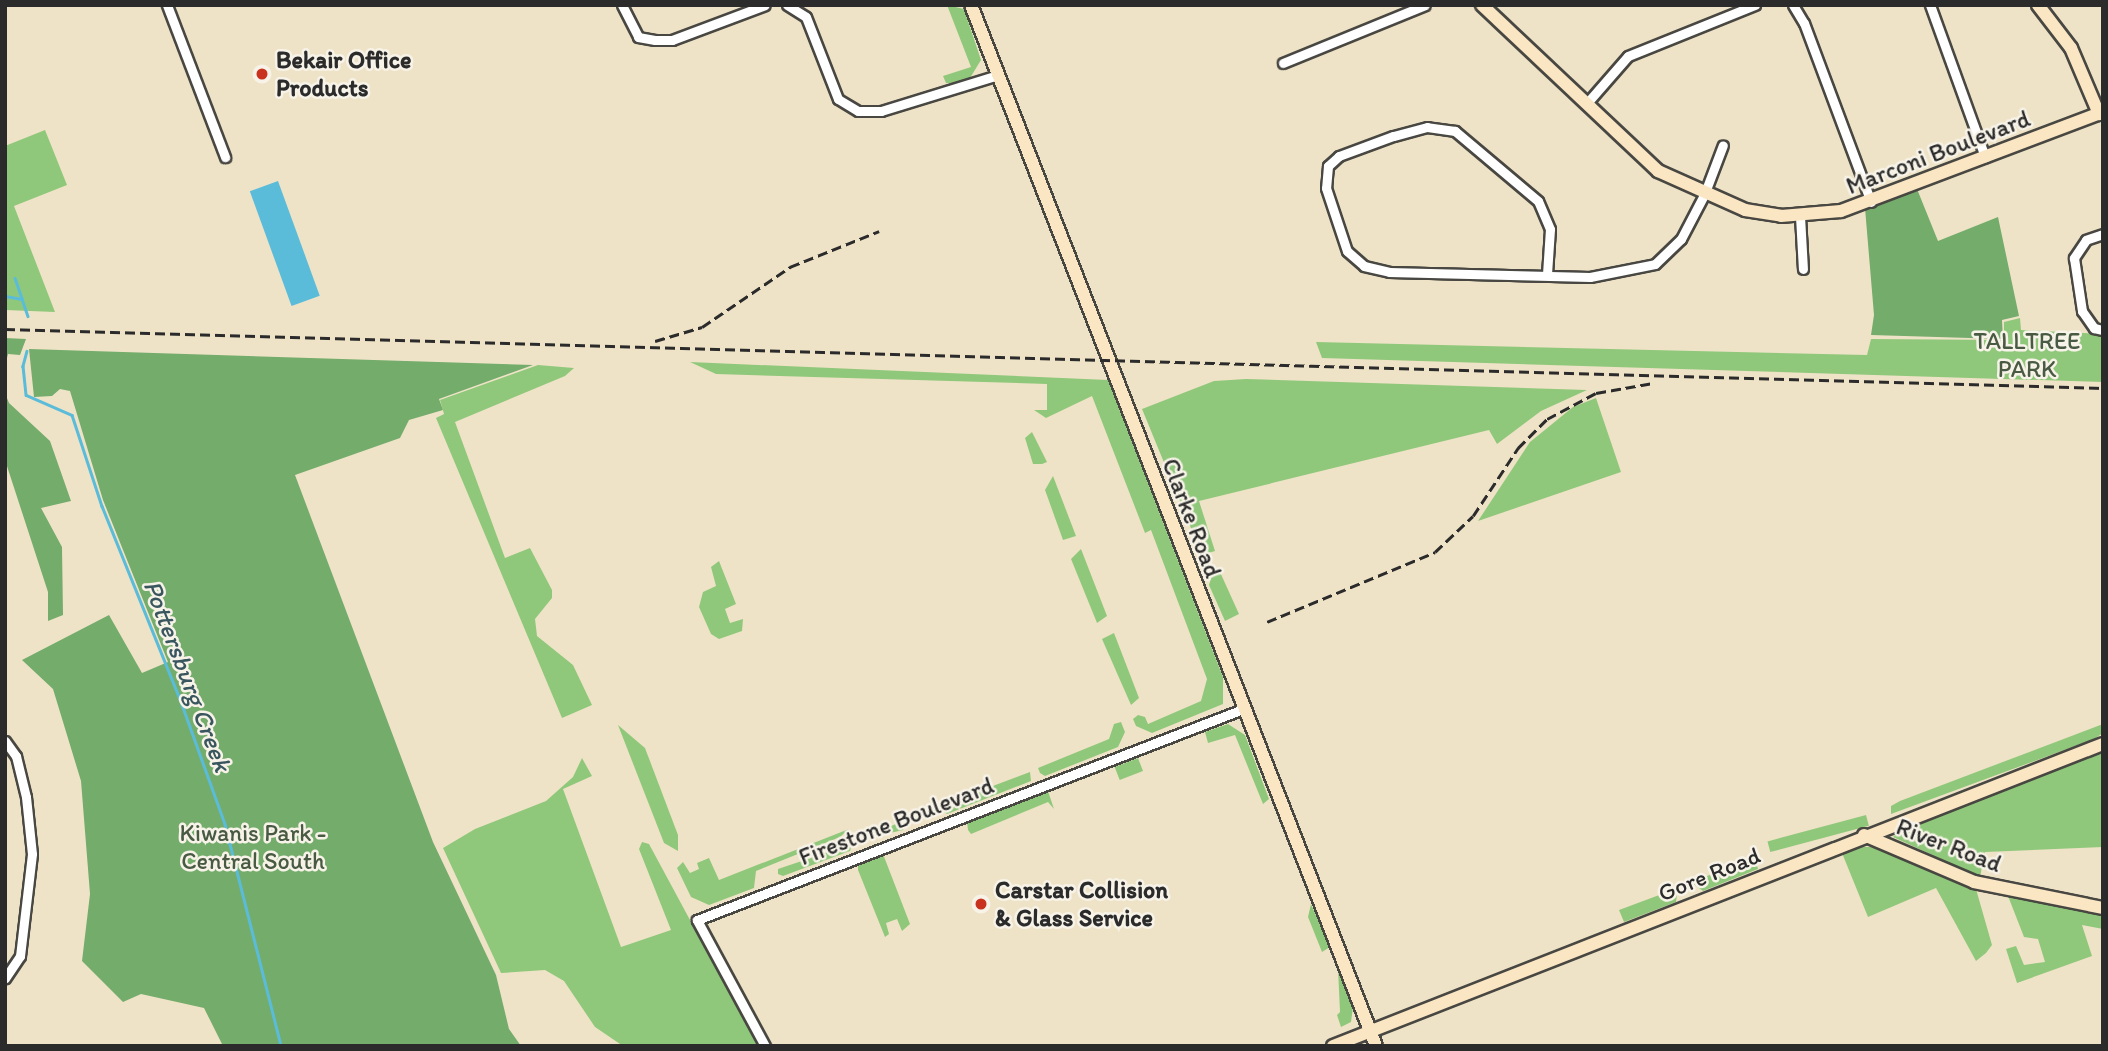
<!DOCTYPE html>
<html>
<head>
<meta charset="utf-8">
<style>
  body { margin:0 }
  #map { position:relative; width:2108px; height:1051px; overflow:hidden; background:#efe3c7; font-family:Itim,sans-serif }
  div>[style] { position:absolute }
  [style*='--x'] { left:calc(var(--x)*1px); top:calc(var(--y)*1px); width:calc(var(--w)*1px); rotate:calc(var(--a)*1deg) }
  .green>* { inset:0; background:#90c87b; transform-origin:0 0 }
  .forest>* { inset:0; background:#74ac6b }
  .water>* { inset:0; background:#5bbcd9; transform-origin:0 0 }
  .stream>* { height:2.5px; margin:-1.25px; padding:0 1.25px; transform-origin:1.25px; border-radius:1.25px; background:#5bbcd9 }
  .roads { filter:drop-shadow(2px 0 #484742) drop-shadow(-2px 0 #484742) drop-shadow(0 2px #484742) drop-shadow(0 -2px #484742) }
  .street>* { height:9px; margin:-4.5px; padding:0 4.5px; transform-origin:4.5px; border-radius:4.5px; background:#fff }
  .secondary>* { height:12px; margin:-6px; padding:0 6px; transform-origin:6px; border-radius:6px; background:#fbe6c4 }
  .rail>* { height:2.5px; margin-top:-1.25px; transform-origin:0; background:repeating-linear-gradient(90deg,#2b2b2b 0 10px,transparent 0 15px) }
  .dots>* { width:19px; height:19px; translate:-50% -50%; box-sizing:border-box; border:4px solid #f7f3e8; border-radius:50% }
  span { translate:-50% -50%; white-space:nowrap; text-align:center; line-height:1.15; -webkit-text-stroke:5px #f7f3e8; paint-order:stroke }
  .poi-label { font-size:24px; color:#2b2b2b; font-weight:700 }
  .left { translate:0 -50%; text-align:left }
  .street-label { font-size:24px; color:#2b2b2b }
  .park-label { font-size:24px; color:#495a43 }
  .water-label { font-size:26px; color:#39565f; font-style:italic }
  .frame { position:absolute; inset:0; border:7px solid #2b2b2b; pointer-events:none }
</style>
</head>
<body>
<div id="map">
  <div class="green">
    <i style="clip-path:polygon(947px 5px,964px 9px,981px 60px,970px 78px,953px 83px,946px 83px,943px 76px,971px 67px)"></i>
    <i style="clip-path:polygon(45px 130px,67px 185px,14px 206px,55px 312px,5px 310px,5px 146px)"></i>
    <i style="clip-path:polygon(2020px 318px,2021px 330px,2103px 334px,2103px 382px,1322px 358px,1316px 342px,1867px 355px,1871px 339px,2004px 340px,2004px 322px)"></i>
    <i style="clip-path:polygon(690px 362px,1108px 380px,1223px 677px,1223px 704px,1152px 733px,1136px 726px,1133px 719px,1138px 715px,1145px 717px,1148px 724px,1201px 701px,1207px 679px,1151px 530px,1145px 533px,1092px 396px,1046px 418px,1034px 410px,1047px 410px,1047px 384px,716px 374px)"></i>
    <i style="clip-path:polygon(538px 365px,574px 368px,565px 376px,455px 422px,505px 558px,530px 548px,552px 590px,552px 598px,535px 619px,537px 636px,573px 665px,592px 705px,562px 718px,436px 418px,444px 414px,440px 400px)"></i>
    <i style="clip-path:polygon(1246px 379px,1587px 390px,1541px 411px,1497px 444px,1489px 430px,1199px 501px,1215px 551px,1202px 555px,1142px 409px,1214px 381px)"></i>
    <i style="clip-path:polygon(1596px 398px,1621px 472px,1478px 521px,1530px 442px,1573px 407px)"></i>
    <i style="clip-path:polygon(1032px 432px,1047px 462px,1042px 464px,1033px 464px,1025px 438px)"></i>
    <i style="clip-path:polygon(1053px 476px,1076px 536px,1063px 540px,1045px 490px)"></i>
    <i style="clip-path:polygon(1081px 549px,1107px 616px,1097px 623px,1071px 559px)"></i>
    <i style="clip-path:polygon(719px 561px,736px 604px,725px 609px,730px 623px,743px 619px,742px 631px,719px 639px,711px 634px,699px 607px,703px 592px,716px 586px,711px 567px)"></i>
    <i style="clip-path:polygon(1220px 572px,1239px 614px,1225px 621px,1209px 585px,1211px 578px)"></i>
    <i style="clip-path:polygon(1114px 633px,1139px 698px,1131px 705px,1102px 639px)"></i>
    <i style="clip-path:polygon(1121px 722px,1125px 732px,1118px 747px,1045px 776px,1040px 773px,1038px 768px,1109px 739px,1114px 724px)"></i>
    <i style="clip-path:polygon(1228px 724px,1245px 735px,1269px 799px,1263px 804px,1235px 735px,1208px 743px,1205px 732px)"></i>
    <i style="clip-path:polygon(2103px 724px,2103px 733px,2094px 739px,1891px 814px,1891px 806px,1900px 801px)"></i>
    <i style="clip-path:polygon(618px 725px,645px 748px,678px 835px,678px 851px,664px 843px)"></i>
    <i style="clip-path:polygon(2103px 752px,2103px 847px,1985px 852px,1980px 877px,1893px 837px,1900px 830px)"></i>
    <i style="clip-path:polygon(582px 758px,592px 776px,563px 789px,621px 947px,671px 930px,639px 849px,642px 842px,649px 844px,758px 1046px,623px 1046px,595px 1027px,564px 981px,545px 970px,501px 973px,443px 848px,475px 829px,546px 801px,573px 777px)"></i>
    <i style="left:1138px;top:758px;width:14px;height:25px;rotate:69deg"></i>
    <i style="clip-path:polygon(1030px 772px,1031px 781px,947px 814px,937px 807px)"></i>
    <i style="clip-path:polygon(1048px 791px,1054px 809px,1048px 802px,971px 834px,968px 830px,967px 822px)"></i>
    <i style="left:1866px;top:815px;width:11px;height:102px;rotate:75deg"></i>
    <i style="clip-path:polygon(901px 822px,906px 826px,903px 830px,873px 837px,873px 833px)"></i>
    <i style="clip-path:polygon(849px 829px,840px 837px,756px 871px,754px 888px,709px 905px,691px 897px,677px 868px,683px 862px,690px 873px,699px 869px,697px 863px,709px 858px,719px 880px)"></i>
    <i style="clip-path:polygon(852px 844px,850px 851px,783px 876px,778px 874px,778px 869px)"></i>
    <i style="clip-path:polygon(1855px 847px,1873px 847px,1976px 889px,1992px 945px,1986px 953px,1976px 961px,1936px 888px,1868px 917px,1842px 853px)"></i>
    <i style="clip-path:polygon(883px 854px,910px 924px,902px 931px,897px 919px,886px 923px,889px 934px,885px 937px,858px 870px,858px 863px)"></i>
    <i style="clip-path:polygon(1755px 858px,1758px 869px,1703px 891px,1691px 882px)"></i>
    <i style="clip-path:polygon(1678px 888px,1676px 902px,1624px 922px,1619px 910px)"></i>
    <i style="clip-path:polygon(2008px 896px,2103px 914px,2103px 929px,2082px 925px,2092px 956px,2017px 983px,2006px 949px,2016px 946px,2024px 965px,2045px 962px,2038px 939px,2024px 937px)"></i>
    <i style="clip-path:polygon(1311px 904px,1330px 947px,1322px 952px,1308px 917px)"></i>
    <i style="clip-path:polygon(1338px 969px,1353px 1007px,1351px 1022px,1341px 1027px,1337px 1015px,1340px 1012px)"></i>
  </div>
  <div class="forest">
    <i style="clip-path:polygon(1917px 189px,1938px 241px,1998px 217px,2019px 316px,2002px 320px,2003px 339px,1871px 335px,1874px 315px,1865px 208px)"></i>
    <i style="clip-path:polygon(5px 338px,26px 339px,20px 355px,8px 354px,5px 366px)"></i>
    <i style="clip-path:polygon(29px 349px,533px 365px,439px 399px,443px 410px,409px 420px,400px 438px,295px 475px,433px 842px,496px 975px,509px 1029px,521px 1046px,223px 1046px,204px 1008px,141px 994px,123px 1002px,82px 961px,90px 894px,81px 781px,53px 689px,22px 660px,109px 615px,142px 673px,168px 662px,103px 500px,70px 391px,60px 389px,52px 396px,34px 397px)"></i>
    <i style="clip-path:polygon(5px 393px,9px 403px,50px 441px,71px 501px,41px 508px,62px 547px,63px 615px,48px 621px,48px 592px,5px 460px)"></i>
  </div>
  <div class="water">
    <i style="left:278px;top:181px;width:122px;height:30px;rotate:70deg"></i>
  </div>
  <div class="stream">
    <i style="--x:15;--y:278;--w:21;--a:71"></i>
    <i style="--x:5;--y:296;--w:17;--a:10"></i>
    <i style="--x:22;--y:299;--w:18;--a:71"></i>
    <i style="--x:27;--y:351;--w:16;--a:105"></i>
    <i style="--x:23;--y:366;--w:29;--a:84"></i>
    <i style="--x:26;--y:395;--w:50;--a:23.5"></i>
    <i style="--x:72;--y:415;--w:96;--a:71.8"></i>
    <i style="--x:102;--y:506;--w:208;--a:68"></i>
    <i style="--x:180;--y:699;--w:133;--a:70.2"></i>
    <i style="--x:225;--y:824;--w:229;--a:75.8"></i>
  </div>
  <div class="roads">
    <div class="street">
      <i style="--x:167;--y:5;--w:163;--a:69.1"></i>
      <i style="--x:622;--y:5;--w:36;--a:63"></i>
      <i style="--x:638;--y:37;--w:17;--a:10"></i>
      <i style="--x:655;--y:40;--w:17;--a:0"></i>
      <i style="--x:672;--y:40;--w:99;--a:-20.6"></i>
      <i style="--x:787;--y:5;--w:22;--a:32"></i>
      <i style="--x:806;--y:17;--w:88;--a:68.7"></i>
      <i style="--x:838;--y:99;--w:23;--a:31"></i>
      <i style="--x:858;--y:111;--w:23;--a:0"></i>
      <i style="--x:881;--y:111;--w:122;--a:-17.1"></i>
      <i style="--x:1793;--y:5;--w:21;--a:59"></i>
      <i style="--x:1804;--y:23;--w:191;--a:69.5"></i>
      <i style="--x:1930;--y:5;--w:162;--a:70.1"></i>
      <i style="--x:1283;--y:63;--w:153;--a:-22.2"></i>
      <i style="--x:1587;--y:103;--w:62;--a:-48.9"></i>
      <i style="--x:1628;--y:56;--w:137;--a:-21.9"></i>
      <i style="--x:1800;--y:216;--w:53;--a:86.8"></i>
      <i style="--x:2103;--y:234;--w:18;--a:161"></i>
      <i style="--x:2086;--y:240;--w:22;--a:124"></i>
      <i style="--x:2074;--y:258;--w:54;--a:81.4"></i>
      <i style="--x:2082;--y:311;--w:21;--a:55"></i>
      <i style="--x:2094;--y:328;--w:9;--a:13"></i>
      <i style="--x:1547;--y:274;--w:45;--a:-86.2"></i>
      <i style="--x:1550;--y:229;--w:30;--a:-113"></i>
      <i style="--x:1538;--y:201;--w:109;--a:-139.9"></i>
      <i style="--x:1455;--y:131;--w:28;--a:-172"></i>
      <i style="--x:1427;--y:127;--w:35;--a:165"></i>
      <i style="--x:1393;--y:136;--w:58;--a:159.7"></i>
      <i style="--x:1339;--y:156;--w:15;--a:138"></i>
      <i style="--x:1328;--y:166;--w:22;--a:95"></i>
      <i style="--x:1326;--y:188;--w:66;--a:71.6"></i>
      <i style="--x:1347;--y:251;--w:23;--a:41"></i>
      <i style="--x:1364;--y:266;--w:26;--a:13"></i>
      <i style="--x:1389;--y:272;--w:201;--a:1.4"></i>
      <i style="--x:1590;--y:277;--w:66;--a:-11.3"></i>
      <i style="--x:1655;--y:264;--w:36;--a:-44"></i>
      <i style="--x:1681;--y:239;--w:50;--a:-62.4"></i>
      <i style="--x:1704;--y:195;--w:53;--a:-69.2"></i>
      <i style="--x:5;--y:741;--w:19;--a:54"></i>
      <i style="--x:16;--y:756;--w:42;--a:76.3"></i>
      <i style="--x:26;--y:797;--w:57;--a:84"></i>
      <i style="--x:32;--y:854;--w:103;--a:96.7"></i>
      <i style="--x:20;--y:956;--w:27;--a:124"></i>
      <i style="--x:765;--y:1046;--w:143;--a:-118.4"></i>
      <i style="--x:697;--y:920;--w:585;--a:-21.13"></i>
    </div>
    <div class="secondary">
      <i style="--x:971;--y:5;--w:1117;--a:68.74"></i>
      <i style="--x:1482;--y:5;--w:242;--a:43.3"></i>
      <i style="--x:1658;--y:171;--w:95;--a:24.1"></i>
      <i style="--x:1745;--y:210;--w:36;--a:9"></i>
      <i style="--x:1781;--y:216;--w:60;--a:-4.8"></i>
      <i style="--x:1841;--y:211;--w:280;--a:-20.7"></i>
      <i style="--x:2038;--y:5;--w:54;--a:52.5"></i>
      <i style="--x:2071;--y:48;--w:72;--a:67"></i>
      <i style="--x:1864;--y:835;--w:120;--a:23.1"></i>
      <i style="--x:1974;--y:882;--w:132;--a:11.4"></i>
      <i style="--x:1333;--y:1046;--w:827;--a:-21.42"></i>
    </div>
  </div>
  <div class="rail">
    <i style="--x:5;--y:329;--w:2099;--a:1.61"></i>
    <i style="--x:655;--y:341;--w:49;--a:-16.6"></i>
    <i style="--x:702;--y:327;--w:107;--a:-34.3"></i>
    <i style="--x:790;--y:267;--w:96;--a:-22"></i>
    <i style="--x:1267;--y:622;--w:182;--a:-22.6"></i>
    <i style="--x:1435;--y:552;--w:52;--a:-43.5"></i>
    <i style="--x:1473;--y:516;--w:82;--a:-56.5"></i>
    <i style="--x:1518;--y:448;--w:41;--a:-45"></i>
    <i style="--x:1547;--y:419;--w:55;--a:-28"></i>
    <i style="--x:1596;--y:393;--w:58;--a:-10"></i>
  </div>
  <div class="dots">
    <i style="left:262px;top:74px;background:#c8321e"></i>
    <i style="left:981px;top:904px;background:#c8321e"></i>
  </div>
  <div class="poi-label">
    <span class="left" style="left:276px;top:74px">Bekair Office<br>Products</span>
    <span class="left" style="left:995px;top:904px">Carstar Collision<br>&amp; Glass Service</span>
  </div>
  <div class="street-label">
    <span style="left:1938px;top:152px;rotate:-21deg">Marconi Boulevard</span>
    <span style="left:1192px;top:518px;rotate:69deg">Clarke Road</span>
    <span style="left:896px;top:821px;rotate:-21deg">Firestone Boulevard</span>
    <span style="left:1949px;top:845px;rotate:21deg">River Road</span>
    <span style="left:1709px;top:874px;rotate:-22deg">Gore Road</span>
  </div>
  <div class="park-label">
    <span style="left:2027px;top:355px">TALLTREE<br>PARK</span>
    <span style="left:253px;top:847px">Kiwanis Park -<br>Central South</span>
  </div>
  <div class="water-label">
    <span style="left:187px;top:676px;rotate:69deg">Pottersburg Creek</span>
  </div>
  <div class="frame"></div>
</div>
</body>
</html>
